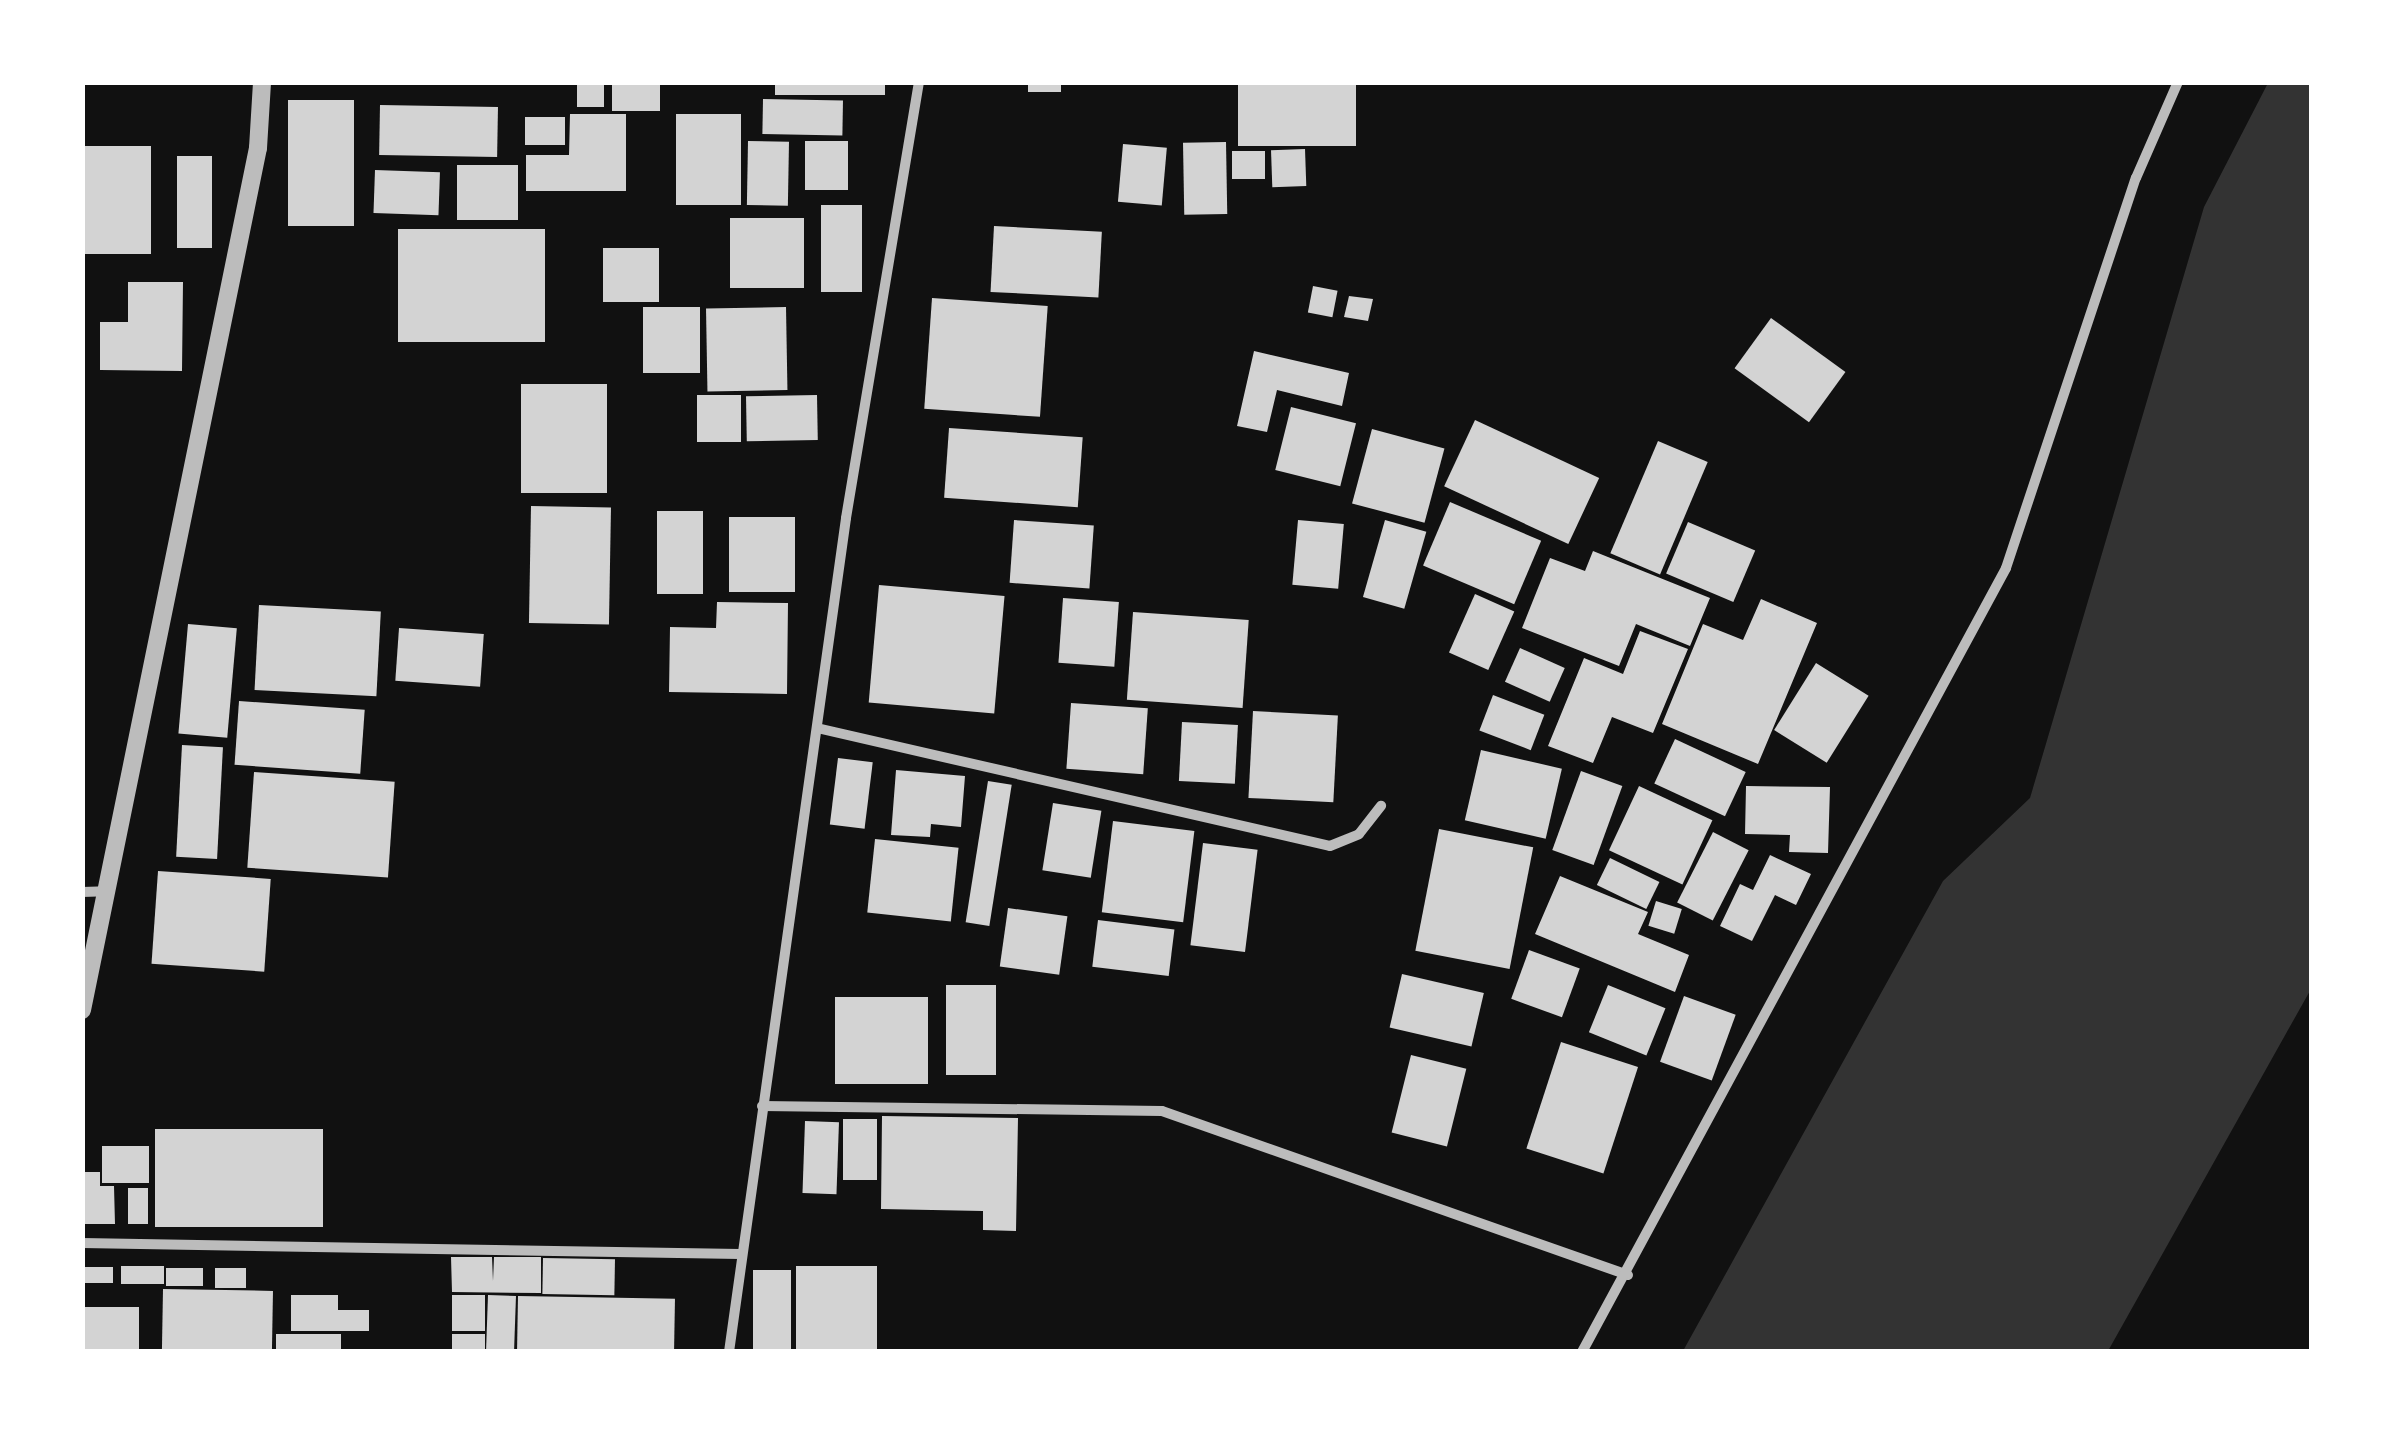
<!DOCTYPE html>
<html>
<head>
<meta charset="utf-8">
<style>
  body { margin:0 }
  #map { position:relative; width:2394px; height:1434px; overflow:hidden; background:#111; font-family:Jost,sans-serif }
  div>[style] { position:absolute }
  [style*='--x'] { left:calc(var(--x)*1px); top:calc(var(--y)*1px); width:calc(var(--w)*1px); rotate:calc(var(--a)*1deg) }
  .water>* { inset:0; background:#333 }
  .building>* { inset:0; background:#d3d3d3; transform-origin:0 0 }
  .minor>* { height:10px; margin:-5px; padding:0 5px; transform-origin:5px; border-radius:5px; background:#bcbcbc }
  .tertiary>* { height:18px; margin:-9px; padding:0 9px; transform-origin:9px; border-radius:9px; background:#bcbcbc }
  span { translate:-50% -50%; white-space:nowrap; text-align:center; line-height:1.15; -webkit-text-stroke:9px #fff; paint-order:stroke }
  .frame { position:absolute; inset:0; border:85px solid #fff; pointer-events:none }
</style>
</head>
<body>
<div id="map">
  <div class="water">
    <i style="clip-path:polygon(2268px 83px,2312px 83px,2311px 989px,2108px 1351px,1683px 1351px,1943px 881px,2030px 798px,2204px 207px)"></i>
  </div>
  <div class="building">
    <i style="left:577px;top:82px;width:27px;height:25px"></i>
    <i style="left:612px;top:82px;width:48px;height:29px"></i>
    <i style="left:775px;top:82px;width:110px;height:13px"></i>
    <i style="left:1028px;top:82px;width:33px;height:10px"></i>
    <i style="left:1238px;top:82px;width:118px;height:64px"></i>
    <i style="left:763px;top:99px;width:80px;height:35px;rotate:1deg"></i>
    <i style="left:288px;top:100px;width:66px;height:126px"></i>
    <i style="left:380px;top:105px;width:118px;height:50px;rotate:1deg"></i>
    <i style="clip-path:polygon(570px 114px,626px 114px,626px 191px,526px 191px,526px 155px,569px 155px)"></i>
    <i style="left:676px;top:114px;width:65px;height:91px"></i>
    <i style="left:525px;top:117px;width:40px;height:28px"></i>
    <i style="left:748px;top:141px;width:41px;height:64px;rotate:1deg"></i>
    <i style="left:805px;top:141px;width:43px;height:49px"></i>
    <i style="left:1226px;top:142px;width:72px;height:43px;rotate:89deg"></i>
    <i style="left:1123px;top:144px;width:44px;height:58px;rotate:5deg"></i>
    <i style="left:82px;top:146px;width:69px;height:108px"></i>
    <i style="left:1305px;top:149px;width:37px;height:34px;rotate:88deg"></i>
    <i style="left:1232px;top:151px;width:33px;height:28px"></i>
    <i style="left:177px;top:156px;width:35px;height:92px"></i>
    <i style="left:457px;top:165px;width:61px;height:55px"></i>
    <i style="left:375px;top:170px;width:65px;height:43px;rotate:2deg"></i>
    <i style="left:821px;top:205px;width:41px;height:87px"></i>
    <i style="left:730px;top:218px;width:74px;height:70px"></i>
    <i style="left:994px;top:226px;width:108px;height:66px;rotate:3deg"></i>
    <i style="left:398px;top:229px;width:147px;height:113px"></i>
    <i style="left:603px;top:248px;width:56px;height:54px"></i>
    <i style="clip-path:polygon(128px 282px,183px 282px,182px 371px,100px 370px,100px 322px,128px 322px)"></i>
    <i style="left:1313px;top:286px;width:25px;height:27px;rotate:11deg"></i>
    <i style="clip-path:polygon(1349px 296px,1373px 299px,1368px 321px,1344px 317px)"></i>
    <i style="left:932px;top:298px;width:116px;height:111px;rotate:4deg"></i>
    <i style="left:643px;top:307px;width:57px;height:66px"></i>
    <i style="left:786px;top:307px;width:83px;height:80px;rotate:89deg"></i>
    <i style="left:1771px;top:318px;width:92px;height:62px;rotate:36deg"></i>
    <i style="clip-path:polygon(1254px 351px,1349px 373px,1342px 406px,1277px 390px,1267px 432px,1237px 426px)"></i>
    <i style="left:521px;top:384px;width:86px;height:109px"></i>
    <i style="left:697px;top:395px;width:44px;height:47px"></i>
    <i style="left:817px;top:395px;width:45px;height:71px;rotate:89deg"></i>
    <i style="left:1291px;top:407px;width:67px;height:65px;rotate:14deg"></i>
    <i style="left:1475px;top:420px;width:137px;height:73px;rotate:25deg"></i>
    <i style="left:949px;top:428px;width:134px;height:70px;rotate:4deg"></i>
    <i style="left:1372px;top:429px;width:75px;height:77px;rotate:15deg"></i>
    <i style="left:1658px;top:441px;width:54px;height:122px;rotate:23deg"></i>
    <i style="left:1450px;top:502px;width:99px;height:69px;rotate:23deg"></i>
    <i style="left:531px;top:506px;width:80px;height:117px;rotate:1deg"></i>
    <i style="left:657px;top:511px;width:46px;height:83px"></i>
    <i style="left:729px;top:517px;width:66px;height:75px"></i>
    <i style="left:1014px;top:520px;width:80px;height:63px;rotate:4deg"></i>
    <i style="left:1298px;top:520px;width:46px;height:65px;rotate:5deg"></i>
    <i style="left:1385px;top:520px;width:43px;height:80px;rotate:16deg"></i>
    <i style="left:1688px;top:522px;width:73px;height:56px;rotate:23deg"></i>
    <i style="clip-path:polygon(1593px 551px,1710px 598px,1690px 646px,1636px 624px,1619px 666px,1522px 628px,1550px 558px,1585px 571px)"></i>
    <i style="left:879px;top:585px;width:126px;height:118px;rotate:5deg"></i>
    <i style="left:1475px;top:594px;width:43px;height:64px;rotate:24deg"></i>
    <i style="left:1063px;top:598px;width:56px;height:65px;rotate:4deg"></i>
    <i style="clip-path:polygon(1761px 599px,1817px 623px,1758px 764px,1662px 724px,1703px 624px,1743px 640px)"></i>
    <i style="clip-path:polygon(717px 602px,788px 603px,787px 694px,669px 692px,670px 627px,716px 628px)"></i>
    <i style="left:259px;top:605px;width:122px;height:85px;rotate:3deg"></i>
    <i style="left:1133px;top:612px;width:116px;height:88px;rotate:4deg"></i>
    <i style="left:188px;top:624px;width:49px;height:110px;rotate:5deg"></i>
    <i style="left:399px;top:628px;width:85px;height:53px;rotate:4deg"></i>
    <i style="clip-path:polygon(1640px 631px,1688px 649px,1653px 733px,1612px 717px,1593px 763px,1548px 746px,1584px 658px,1623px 674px)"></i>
    <i style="left:1520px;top:648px;width:49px;height:37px;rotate:24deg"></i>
    <i style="left:1816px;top:663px;width:62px;height:79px;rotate:32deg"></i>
    <i style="left:1493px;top:695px;width:55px;height:38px;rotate:21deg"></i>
    <i style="left:239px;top:701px;width:126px;height:64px;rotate:4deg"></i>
    <i style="left:1071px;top:703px;width:77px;height:66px;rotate:4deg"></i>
    <i style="left:1253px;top:711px;width:85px;height:87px;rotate:3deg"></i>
    <i style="left:1182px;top:722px;width:56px;height:59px;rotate:3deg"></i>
    <i style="left:1675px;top:739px;width:78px;height:49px;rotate:25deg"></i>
    <i style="left:182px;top:745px;width:41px;height:112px;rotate:3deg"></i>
    <i style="left:1481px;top:750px;width:83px;height:72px;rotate:13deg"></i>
    <i style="left:838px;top:758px;width:35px;height:67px;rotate:7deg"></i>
    <i style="clip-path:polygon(896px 770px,965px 776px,961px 827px,931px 824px,930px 837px,891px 835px)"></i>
    <i style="left:1581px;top:771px;width:44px;height:84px;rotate:20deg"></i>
    <i style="left:254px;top:772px;width:141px;height:96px;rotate:4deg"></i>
    <i style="left:988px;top:781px;width:24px;height:143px;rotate:9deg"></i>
    <i style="left:1639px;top:786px;width:81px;height:71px;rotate:25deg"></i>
    <i style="clip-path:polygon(1746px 786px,1830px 787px,1828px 853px,1789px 852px,1790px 835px,1745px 834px)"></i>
    <i style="left:1053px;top:803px;width:49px;height:68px;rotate:9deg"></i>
    <i style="left:1113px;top:821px;width:82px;height:92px;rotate:7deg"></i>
    <i style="left:1439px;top:829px;width:96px;height:124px;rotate:11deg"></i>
    <i style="left:1713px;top:832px;width:40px;height:79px;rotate:27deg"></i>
    <i style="left:875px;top:839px;width:84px;height:74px;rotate:6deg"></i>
    <i style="left:1203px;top:843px;width:55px;height:103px;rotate:7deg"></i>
    <i style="clip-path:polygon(1770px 855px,1811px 874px,1796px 905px,1775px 895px,1752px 941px,1720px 926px,1740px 884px,1753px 890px)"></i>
    <i style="left:1610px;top:858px;width:55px;height:30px;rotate:26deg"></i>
    <i style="left:158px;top:871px;width:113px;height:93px;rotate:4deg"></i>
    <i style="clip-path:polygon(1560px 876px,1648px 912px,1638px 934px,1689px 955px,1675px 992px,1535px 934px)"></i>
    <i style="left:1656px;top:901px;width:27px;height:26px;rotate:17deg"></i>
    <i style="left:1008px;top:908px;width:60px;height:59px;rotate:8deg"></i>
    <i style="left:1098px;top:920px;width:77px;height:47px;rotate:7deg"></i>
    <i style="left:1529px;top:950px;width:54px;height:52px;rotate:20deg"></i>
    <i style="left:1402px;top:974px;width:84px;height:55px;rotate:13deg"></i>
    <i style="left:946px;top:985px;width:50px;height:90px"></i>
    <i style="left:1608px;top:985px;width:62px;height:51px;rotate:22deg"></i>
    <i style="left:1684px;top:996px;width:55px;height:70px;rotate:20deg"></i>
    <i style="left:835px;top:997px;width:93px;height:87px"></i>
    <i style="left:1561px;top:1042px;width:81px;height:112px;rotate:18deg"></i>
    <i style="left:1411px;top:1055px;width:57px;height:80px;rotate:14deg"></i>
    <i style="clip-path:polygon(882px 1116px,1018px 1118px,1016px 1231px,983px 1230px,983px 1211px,881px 1209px)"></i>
    <i style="left:843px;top:1119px;width:34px;height:61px"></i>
    <i style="left:805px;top:1121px;width:34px;height:72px;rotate:2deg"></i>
    <i style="left:323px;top:1129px;width:98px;height:168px;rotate:90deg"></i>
    <i style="left:102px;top:1146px;width:47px;height:37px"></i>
    <i style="clip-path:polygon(83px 1172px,100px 1172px,100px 1186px,114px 1186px,115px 1224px,83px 1224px)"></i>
    <i style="left:128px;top:1188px;width:20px;height:36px"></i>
    <i style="clip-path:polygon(451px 1257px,492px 1257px,493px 1281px,494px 1257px,541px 1257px,541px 1293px,452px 1292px)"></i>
    <i style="left:543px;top:1258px;width:72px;height:36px;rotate:1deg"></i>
    <i style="left:121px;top:1266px;width:43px;height:18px"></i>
    <i style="left:796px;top:1266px;width:81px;height:86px"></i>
    <i style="left:82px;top:1267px;width:31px;height:16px"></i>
    <i style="left:166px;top:1268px;width:37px;height:18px"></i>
    <i style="left:215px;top:1268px;width:31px;height:20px"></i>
    <i style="left:753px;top:1270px;width:38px;height:81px"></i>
    <i style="left:163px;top:1289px;width:110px;height:63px;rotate:1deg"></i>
    <i style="clip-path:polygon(291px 1295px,338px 1295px,338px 1310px,369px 1310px,369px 1331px,291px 1331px)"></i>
    <i style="left:452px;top:1295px;width:33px;height:36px"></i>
    <i style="left:488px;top:1295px;width:28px;height:57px;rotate:2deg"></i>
    <i style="left:518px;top:1296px;width:157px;height:56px;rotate:1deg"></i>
    <i style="left:82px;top:1307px;width:57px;height:45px"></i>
    <i style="left:276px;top:1334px;width:65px;height:18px"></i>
    <i style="left:452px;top:1334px;width:33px;height:18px"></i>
  </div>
  <div class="minor">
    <i style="--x:817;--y:728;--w:526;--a:12.95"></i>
    <i style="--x:1330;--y:846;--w:31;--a:-22"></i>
    <i style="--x:1359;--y:834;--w:36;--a:-52"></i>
    <i style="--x:82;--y:892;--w:24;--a:-2"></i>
    <i style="--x:762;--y:1106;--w:400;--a:0.7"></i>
    <i style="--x:1162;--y:1111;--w:494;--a:19.4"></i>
    <i style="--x:82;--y:1243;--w:658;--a:0.96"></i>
    <i style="--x:729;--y:1352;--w:842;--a:-82.01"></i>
    <i style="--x:846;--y:518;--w:442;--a:-80.5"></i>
    <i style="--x:1582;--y:1352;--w:891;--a:-61.59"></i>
    <i style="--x:2006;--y:568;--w:411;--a:-71.6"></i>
    <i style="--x:2136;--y:178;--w:105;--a:-66.4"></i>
  </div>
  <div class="tertiary">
    <i style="--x:82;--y:1010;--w:880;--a:-78.46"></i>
    <i style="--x:258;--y:148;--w:66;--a:-86.5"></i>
  </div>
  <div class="frame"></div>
</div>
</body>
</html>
